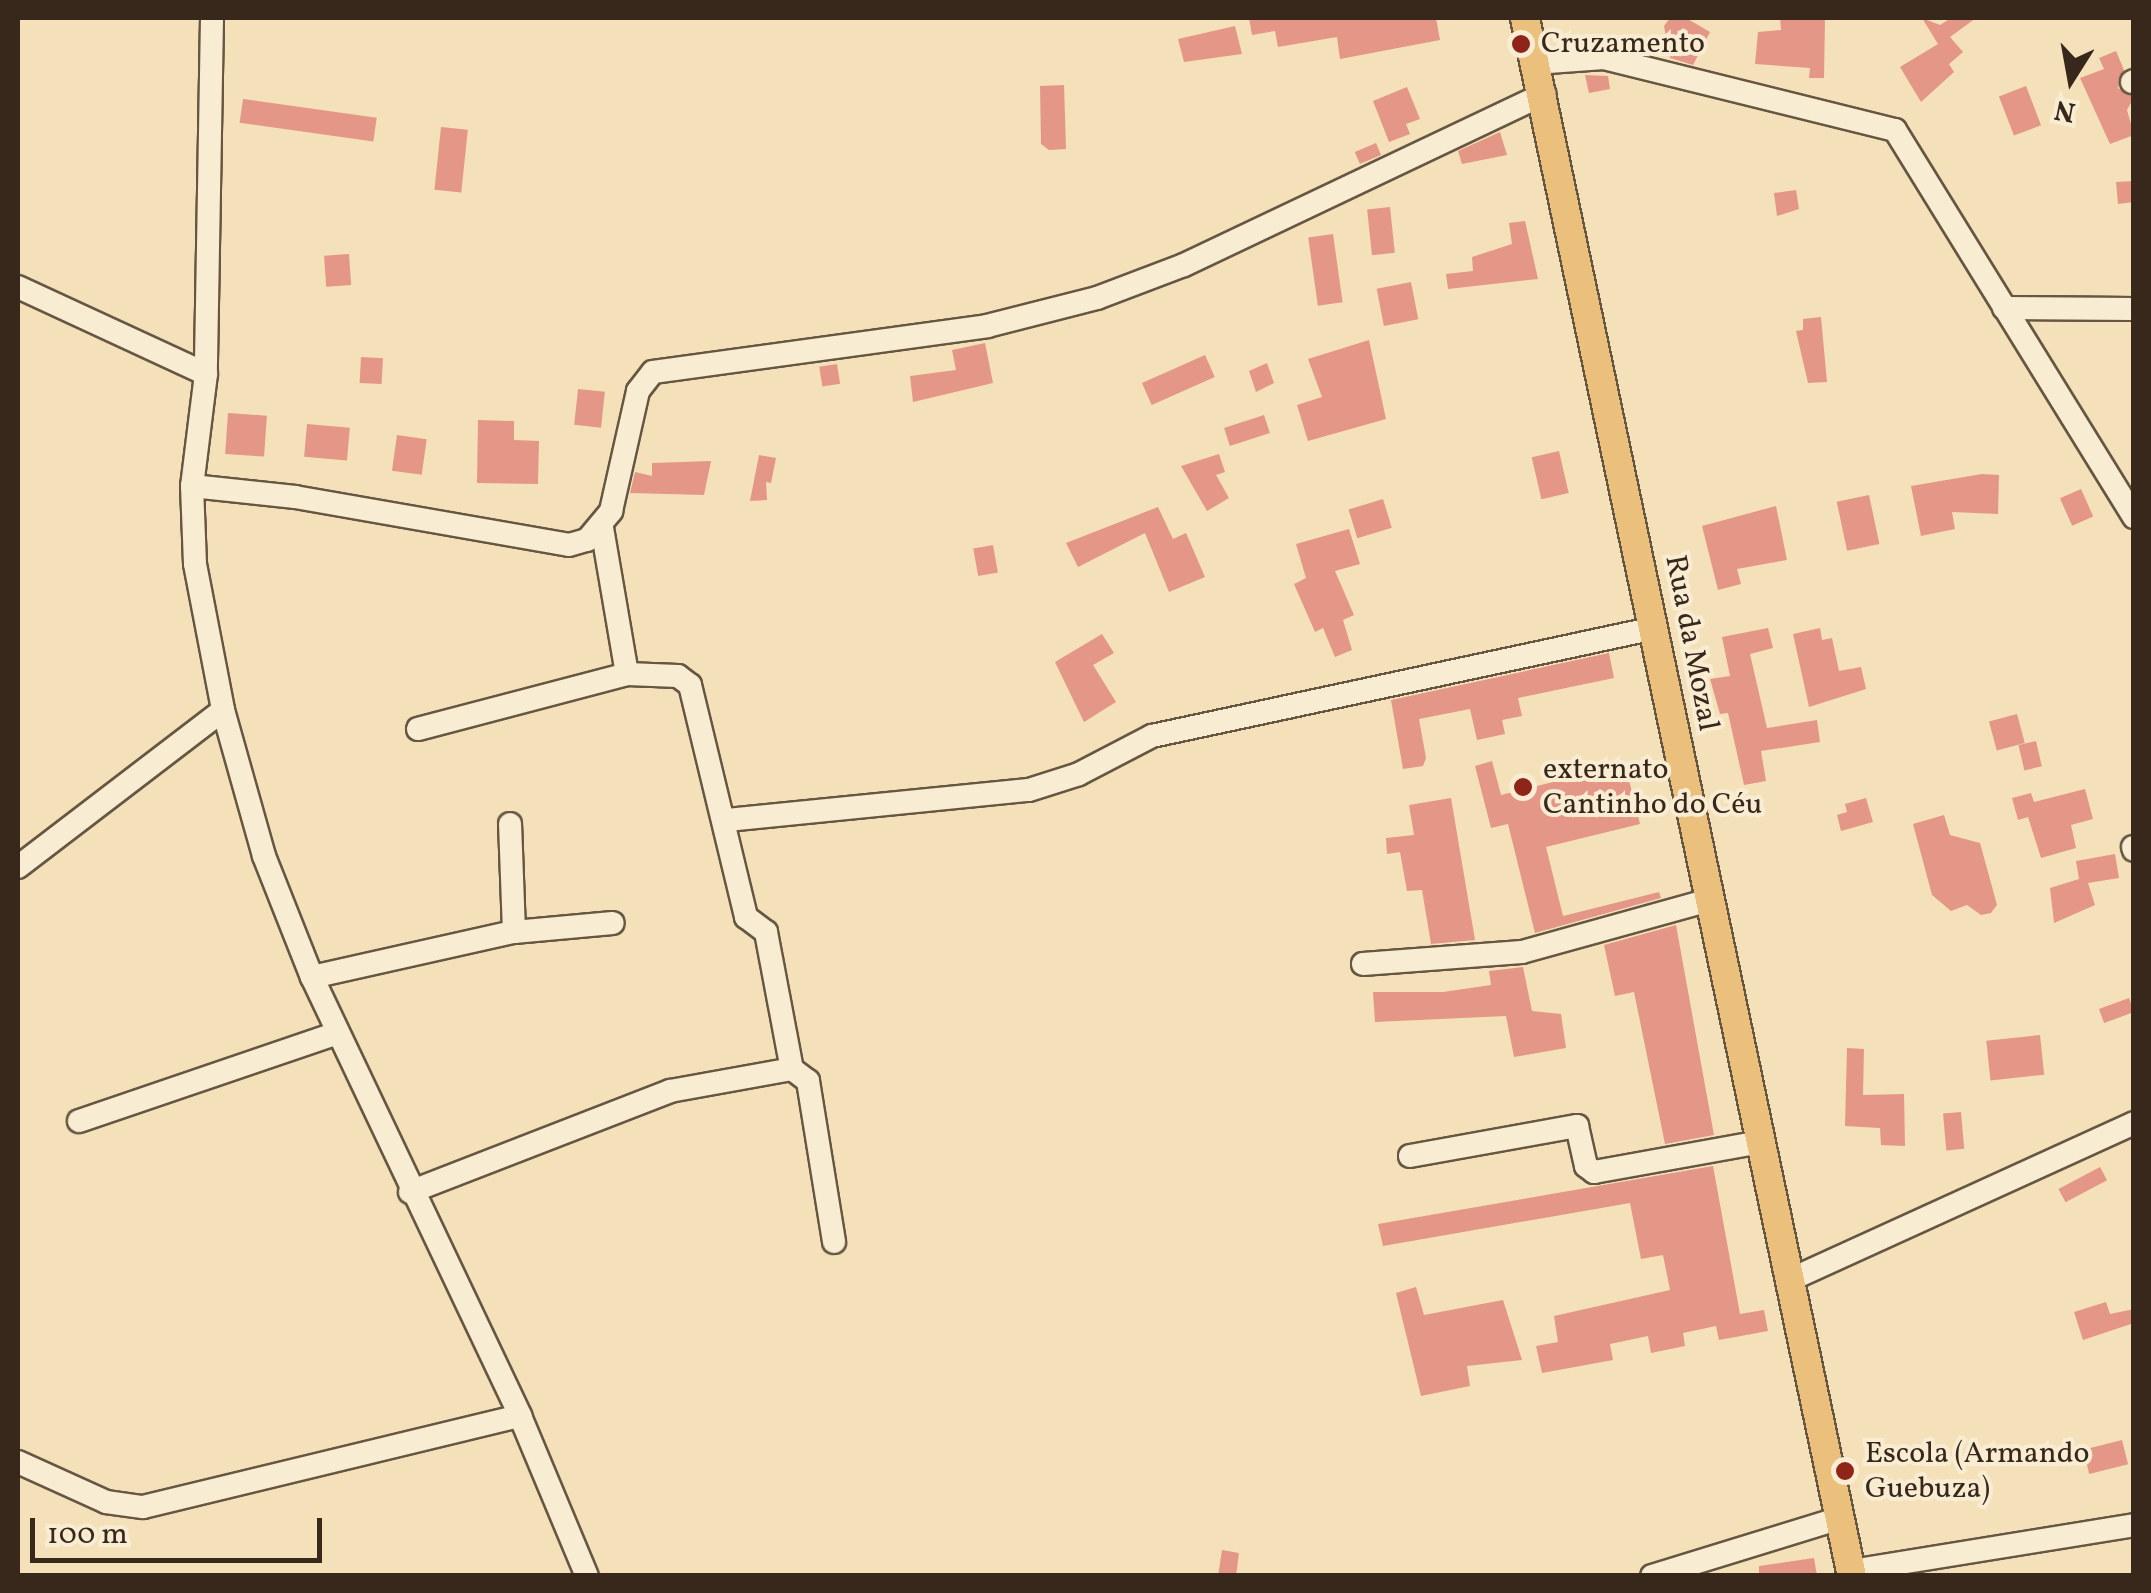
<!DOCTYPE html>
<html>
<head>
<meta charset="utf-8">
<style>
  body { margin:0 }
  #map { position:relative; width:2151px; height:1593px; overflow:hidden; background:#f4e1b9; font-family:Vollkorn,serif }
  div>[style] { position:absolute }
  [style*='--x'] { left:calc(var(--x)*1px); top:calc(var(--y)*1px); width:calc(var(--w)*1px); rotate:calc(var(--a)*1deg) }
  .building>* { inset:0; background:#e49786; transform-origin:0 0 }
  .roads { filter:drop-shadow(2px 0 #665642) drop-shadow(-2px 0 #665642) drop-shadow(0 2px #665642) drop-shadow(0 -2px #665642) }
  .minor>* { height:22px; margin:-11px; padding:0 11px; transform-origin:11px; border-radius:11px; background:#f8ecd2 }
  .major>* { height:28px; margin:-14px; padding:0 14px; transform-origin:14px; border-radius:14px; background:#eac07c }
  .dots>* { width:28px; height:28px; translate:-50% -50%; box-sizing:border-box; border:5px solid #f8ecd2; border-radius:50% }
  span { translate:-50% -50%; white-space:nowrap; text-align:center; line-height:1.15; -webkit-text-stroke:8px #f8ecd2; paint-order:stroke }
  .poi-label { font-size:30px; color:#37281b }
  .left { translate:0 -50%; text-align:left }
  .street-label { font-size:30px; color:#37281b }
  .frame { position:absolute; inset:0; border:20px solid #37281b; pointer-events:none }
  .north { position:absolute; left:2021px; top:30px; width:100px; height:100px; -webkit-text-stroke:8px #f8ecd2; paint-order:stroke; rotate:191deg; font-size:28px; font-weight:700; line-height:40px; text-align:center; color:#37281b }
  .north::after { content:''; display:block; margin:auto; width:35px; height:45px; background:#37281b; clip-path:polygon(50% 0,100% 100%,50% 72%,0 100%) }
  .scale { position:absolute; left:30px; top:1518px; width:292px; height:45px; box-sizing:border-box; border:5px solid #37281b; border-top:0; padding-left:12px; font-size:30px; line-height:35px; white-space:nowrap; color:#37281b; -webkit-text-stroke:8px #f8ecd2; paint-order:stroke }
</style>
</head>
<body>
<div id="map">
  <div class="building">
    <i style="clip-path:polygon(1249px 18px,1436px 18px,1440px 40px,1340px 59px,1337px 37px,1278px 47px,1275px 31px,1252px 35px)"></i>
    <i style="clip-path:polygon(1670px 18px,1686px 18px,1710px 32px,1693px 65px,1670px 58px,1664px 26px)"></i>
    <i style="clip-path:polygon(1780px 18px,1825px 18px,1824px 78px,1809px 78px,1810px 68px,1755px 64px,1758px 32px,1781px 30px)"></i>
    <i style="clip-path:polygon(1922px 18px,1940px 25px,1951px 18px,1976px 18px,1950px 37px,1963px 52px,1949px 64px,1954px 72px,1921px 102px,1900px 67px,1938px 44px)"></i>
    <i style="clip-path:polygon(1235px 26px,1242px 54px,1184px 62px,1178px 39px)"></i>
    <i style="clip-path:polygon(2116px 51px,2124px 70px,2118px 88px,2134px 97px,2127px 110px,2134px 135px,2110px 144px,2080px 78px,2104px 69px,2099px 58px)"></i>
    <i style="clip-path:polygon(1585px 75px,1608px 76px,1610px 89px,1589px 93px)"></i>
    <i style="clip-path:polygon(1064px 85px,1066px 149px,1049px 150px,1041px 144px,1040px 86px)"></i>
    <i style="left:2026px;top:86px;width:42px;height:29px;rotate:69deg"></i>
    <i style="clip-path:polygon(1407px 87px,1420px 119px,1406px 124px,1410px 134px,1389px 142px,1373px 101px)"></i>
    <i style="left:243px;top:99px;width:135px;height:24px;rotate:8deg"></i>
    <i style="left:441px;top:127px;width:27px;height:63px;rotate:6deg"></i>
    <i style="clip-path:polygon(1500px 132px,1507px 155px,1462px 164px,1458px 151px)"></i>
    <i style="left:1376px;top:143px;width:13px;height:23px;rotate:67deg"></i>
    <i style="clip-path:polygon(2134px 181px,2134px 202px,2118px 204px,2116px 182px)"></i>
    <i style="clip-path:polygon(1796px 190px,1799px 209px,1777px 216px,1774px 193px)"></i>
    <i style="left:1390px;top:207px;width:46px;height:23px;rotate:84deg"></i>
    <i style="clip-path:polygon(1525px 221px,1538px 279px,1448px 289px,1446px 274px,1473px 271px,1472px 257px,1512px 244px,1509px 223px)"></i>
    <i style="left:1333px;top:234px;width:69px;height:25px;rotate:82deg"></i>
    <i style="left:349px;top:254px;width:31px;height:25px;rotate:86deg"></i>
    <i style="left:1411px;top:282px;width:38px;height:35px;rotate:79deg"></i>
    <i style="clip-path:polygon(1821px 317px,1827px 382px,1808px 383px,1796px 331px,1803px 330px,1803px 319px)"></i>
    <i style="clip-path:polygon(1369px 340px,1386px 419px,1308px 441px,1297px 405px,1322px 397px,1308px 359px)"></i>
    <i style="clip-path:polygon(985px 343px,993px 383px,913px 402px,910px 376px,956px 370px,952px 350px)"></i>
    <i style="left:1205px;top:355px;width:24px;height:69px;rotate:66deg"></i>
    <i style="left:361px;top:357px;width:22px;height:26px;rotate:3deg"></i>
    <i style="clip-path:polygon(1267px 363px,1274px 383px,1256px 392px,1249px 371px)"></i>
    <i style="left:837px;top:364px;width:20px;height:18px;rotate:81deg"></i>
    <i style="left:578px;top:389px;width:27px;height:36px;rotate:6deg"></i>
    <i style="left:228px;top:413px;width:39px;height:41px;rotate:4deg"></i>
    <i style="left:1264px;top:415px;width:19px;height:42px;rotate:72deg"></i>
    <i style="clip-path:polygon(478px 420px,514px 421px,514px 440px,539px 441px,538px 484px,477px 483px)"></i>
    <i style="left:307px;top:424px;width:43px;height:33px;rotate:5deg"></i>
    <i style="left:397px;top:435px;width:30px;height:36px;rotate:8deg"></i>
    <i style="left:1559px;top:451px;width:43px;height:28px;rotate:77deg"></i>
    <i style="clip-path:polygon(1219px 454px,1225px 472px,1216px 475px,1229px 498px,1207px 511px,1181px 466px)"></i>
    <i style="clip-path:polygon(759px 455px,776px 458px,771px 483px,766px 482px,767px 500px,750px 501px)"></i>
    <i style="clip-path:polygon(711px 461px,704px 495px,630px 493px,635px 472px,652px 476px,652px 463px)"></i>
    <i style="clip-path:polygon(1982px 474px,1999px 475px,1998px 514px,1952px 512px,1955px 529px,1921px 536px,1911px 486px)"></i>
    <i style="left:2081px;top:489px;width:30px;height:23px;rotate:66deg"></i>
    <i style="left:1869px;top:495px;width:50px;height:33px;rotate:78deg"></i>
    <i style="left:1383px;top:499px;width:30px;height:36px;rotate:73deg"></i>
    <i style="clip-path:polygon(1776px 506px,1787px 560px,1737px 569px,1741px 584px,1718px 590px,1702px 526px)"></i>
    <i style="clip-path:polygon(1158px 507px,1173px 539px,1186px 533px,1205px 577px,1169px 592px,1145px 533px,1078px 567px,1066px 543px)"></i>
    <i style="clip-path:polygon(1349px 529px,1360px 564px,1335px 571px,1354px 615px,1343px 620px,1352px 650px,1335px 657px,1323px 628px,1315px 632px,1294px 584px,1306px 578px,1296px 544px)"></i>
    <i style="left:993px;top:545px;width:28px;height:20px;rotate:80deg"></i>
    <i style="clip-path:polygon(1768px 628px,1773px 648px,1750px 654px,1767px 728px,1817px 720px,1820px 742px,1761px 751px,1766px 781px,1744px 785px,1728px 713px,1720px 714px,1710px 679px,1730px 676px,1722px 637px)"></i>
    <i style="clip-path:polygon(1820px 628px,1822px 640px,1832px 638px,1839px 671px,1861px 667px,1866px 689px,1809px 707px,1793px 634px)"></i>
    <i style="clip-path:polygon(1102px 634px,1114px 653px,1093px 665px,1116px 702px,1084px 722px,1055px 662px)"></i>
    <i style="clip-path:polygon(1609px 653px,1614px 678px,1518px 698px,1522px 716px,1502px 720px,1505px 734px,1477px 740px,1470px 709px,1419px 719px,1426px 758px,1423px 766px,1403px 769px,1391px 700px)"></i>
    <i style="left:2017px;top:714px;width:30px;height:29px;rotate:75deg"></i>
    <i style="left:2036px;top:741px;width:26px;height:18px;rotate:77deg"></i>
    <i style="clip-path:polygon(1492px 761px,1501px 795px,1625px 764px,1640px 824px,1546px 847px,1563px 916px,1659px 892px,1661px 898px,1535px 933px,1508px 824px,1491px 828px,1475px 766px)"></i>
    <i style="clip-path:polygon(2085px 789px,2093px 819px,2071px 825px,2076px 848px,2041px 858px,2028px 817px,2018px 820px,2012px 798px,2031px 793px,2034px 802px)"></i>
    <i style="clip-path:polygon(1451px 798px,1475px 940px,1431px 944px,1422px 890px,1407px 891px,1400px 852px,1387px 854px,1386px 838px,1414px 835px,1409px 805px)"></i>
    <i style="clip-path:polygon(1866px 798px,1873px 822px,1841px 831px,1837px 815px,1847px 812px,1845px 804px)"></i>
    <i style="clip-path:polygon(1944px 815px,1950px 835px,1980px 843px,1997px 905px,1991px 913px,1981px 915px,1967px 905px,1951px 911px,1932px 895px,1913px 824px)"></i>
    <i style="clip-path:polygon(2115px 854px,2119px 878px,2088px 883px,2095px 905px,2054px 923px,2050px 888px,2079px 879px,2076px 861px)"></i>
    <i style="clip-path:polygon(1676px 925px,1714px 1135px,1665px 1144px,1634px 992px,1615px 996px,1604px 945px)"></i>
    <i style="clip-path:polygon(1523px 967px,1532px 1011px,1561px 1014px,1566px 1048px,1514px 1057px,1506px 1016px,1375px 1022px,1373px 992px,1443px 992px,1491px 985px,1489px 971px)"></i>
    <i style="left:2129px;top:998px;width:15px;height:32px;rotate:70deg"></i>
    <i style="left:2040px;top:1035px;width:40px;height:54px;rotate:84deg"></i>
    <i style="clip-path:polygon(1847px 1048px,1864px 1049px,1863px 1095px,1904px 1094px,1905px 1146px,1881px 1145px,1880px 1128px,1845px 1126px)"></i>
    <i style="left:1961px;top:1112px;width:37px;height:18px;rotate:85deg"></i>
    <i style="clip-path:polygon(1713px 1166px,1740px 1314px,1764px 1310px,1768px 1331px,1719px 1340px,1716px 1326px,1683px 1333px,1685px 1346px,1651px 1353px,1648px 1336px,1610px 1344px,1613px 1360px,1542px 1373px,1536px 1346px,1558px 1342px,1554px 1316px,1670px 1290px,1663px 1255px,1641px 1259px,1630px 1203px,1383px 1246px,1378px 1224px)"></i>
    <i style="left:2100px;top:1167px;width:15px;height:47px;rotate:62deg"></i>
    <i style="clip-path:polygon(1416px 1287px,1424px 1315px,1503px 1300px,1522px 1360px,1467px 1366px,1470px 1386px,1421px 1396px,1396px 1293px)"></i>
    <i style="clip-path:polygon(2106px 1302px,2110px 1314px,2134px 1309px,2134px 1323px,2083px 1340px,2074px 1312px)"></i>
    <i style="left:2122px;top:1440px;width:25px;height:40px;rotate:76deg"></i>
    <i style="clip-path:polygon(1222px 1550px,1239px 1553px,1236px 1576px,1218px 1576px)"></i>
    <i style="clip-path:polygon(1814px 1558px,1817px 1576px,1759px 1576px,1759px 1566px)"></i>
  </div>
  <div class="roads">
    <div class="minor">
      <i style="--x:212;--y:18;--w:356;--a:91"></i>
      <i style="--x:206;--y:374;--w:113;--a:97.1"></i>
      <i style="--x:192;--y:486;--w:78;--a:87.8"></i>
      <i style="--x:195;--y:564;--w:149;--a:79.1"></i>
      <i style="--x:223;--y:710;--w:152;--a:74.3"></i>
      <i style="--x:264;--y:856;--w:130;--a:68.4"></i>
      <i style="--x:312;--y:977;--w:486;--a:64.6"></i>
      <i style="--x:520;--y:1416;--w:173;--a:67.3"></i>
      <i style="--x:1535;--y:63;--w:69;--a:-4.1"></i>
      <i style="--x:1604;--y:58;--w:300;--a:13.9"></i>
      <i style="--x:1895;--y:130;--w:455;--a:58.3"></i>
      <i style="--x:2132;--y:82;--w:2;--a:-27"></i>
      <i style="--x:18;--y:287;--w:207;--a:24.8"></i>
      <i style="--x:2004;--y:308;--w:130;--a:0.4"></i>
      <i style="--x:192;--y:486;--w:104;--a:6.1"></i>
      <i style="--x:295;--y:497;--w:278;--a:9.9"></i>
      <i style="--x:569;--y:545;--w:19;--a:-16"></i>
      <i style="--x:587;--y:540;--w:38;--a:-50"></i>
      <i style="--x:611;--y:511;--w:123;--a:-77.3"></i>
      <i style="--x:638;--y:391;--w:24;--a:-52"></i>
      <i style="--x:653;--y:372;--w:337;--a:-7.8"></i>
      <i style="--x:987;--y:326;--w:114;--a:-14.3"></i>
      <i style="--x:1097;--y:298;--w:93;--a:-20.8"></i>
      <i style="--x:1184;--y:265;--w:399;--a:-25.4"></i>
      <i style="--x:627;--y:674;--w:51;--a:2.2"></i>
      <i style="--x:678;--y:676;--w:15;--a:37"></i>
      <i style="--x:690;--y:685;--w:239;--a:76.4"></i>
      <i style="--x:746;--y:917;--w:25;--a:37"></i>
      <i style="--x:766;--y:932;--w:139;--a:79.3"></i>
      <i style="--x:418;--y:729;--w:216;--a:-14.7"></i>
      <i style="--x:627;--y:674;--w:148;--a:-99.7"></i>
      <i style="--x:727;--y:820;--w:303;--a:-5.7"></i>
      <i style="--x:1029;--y:790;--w:52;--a:-17.7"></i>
      <i style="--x:1079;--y:774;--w:82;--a:-27.5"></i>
      <i style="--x:1152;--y:736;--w:514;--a:-12.12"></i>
      <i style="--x:2133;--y:847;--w:3;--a:72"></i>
      <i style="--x:18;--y:867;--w:258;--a:-37.4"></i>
      <i style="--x:514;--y:932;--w:99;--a:-5.2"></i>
      <i style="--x:1363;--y:964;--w:159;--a:-4.3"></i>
      <i style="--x:1522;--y:952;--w:195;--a:-15.5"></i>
      <i style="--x:312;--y:977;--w:207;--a:-12.6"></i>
      <i style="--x:514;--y:932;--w:108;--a:-92.1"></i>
      <i style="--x:79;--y:1121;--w:273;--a:-18.8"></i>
      <i style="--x:1410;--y:1156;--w:170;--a:-10.2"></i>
      <i style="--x:1577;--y:1126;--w:41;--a:77.3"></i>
      <i style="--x:1586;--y:1166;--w:10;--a:37"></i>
      <i style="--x:1594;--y:1172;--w:170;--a:-10.2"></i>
      <i style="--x:410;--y:1192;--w:279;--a:-21.2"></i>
      <i style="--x:670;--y:1091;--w:124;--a:-10.2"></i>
      <i style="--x:792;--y:1069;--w:20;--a:37"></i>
      <i style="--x:808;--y:1081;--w:163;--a:80.8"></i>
      <i style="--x:1792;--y:1279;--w:376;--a:-24.5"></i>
      <i style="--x:18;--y:1462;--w:97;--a:24.4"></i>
      <i style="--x:106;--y:1502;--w:37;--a:8"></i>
      <i style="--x:143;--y:1507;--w:388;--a:-13.6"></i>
      <i style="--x:1851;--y:1571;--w:287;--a:-9.2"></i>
      <i style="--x:1652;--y:1576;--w:198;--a:-17.1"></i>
    </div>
    <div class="major">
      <i style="--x:1525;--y:18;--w:1592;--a:78.15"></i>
    </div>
  </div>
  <div class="dots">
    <i style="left:1521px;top:44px;background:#8f2418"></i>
    <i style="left:1523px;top:787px;background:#8f2418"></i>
    <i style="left:1845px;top:1471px;background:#8f2418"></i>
  </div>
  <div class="poi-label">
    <span class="left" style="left:1541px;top:44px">Cruzamento</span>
    <span class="left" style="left:1543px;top:787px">externato<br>Cantinho do Céu</span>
    <span class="left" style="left:1865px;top:1471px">Escola (Armando<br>Guebuza)</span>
  </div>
  <div class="street-label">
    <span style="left:1691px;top:643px;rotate:79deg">Rua da Mozal</span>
  </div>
  <div class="frame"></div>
  <div class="north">N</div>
  <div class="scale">100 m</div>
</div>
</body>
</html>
